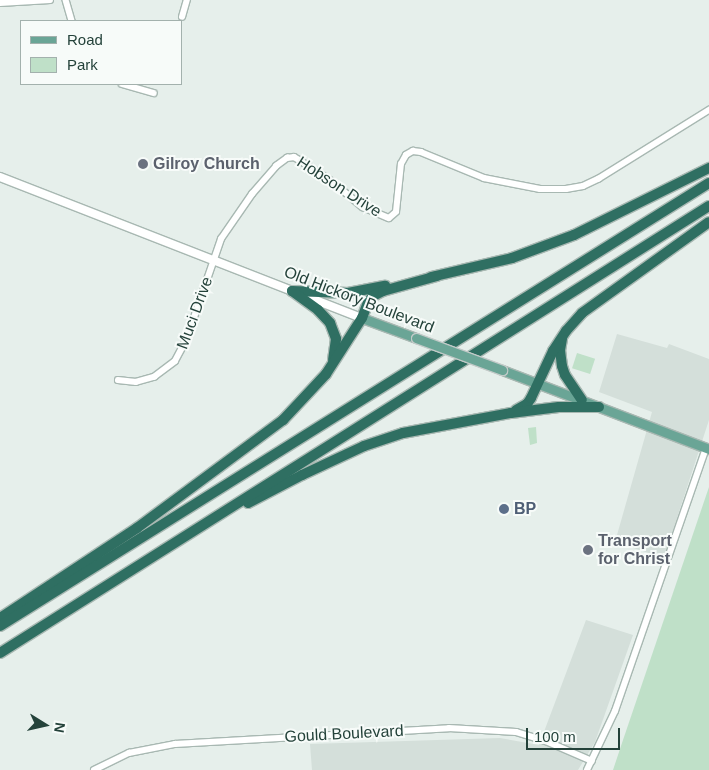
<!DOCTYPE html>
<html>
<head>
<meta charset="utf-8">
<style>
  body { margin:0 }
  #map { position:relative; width:709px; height:770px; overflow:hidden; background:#e6efeb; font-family:Helvetica,sans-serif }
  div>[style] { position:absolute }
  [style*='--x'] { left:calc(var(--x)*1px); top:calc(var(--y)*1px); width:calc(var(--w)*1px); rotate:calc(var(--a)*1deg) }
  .built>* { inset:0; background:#d4dfda }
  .green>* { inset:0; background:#bfe0c8; transform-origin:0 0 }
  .roads { filter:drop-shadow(1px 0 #a8b8b2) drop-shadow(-1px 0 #a8b8b2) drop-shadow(0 1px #a8b8b2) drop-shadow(0 -1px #a8b8b2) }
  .street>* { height:5.5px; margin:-2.75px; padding:0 2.75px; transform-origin:2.75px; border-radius:2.75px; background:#fff }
  .secondary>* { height:8px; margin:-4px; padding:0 4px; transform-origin:4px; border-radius:4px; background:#fff }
  .primary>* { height:9px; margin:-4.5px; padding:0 4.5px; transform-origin:4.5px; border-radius:4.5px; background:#6aa596 }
  .highway>* { height:10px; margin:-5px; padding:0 5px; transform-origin:5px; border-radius:5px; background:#2f6f62 }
  .bridges { filter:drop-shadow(1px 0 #c2cac8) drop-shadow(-1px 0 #c2cac8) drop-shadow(0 1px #c2cac8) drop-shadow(0 -1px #c2cac8) }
  .primary-bridge>* { height:9px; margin:-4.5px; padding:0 4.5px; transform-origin:4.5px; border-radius:4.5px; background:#6aa596 }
  .dots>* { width:14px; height:14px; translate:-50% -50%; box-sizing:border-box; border:2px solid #f7fbf9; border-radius:50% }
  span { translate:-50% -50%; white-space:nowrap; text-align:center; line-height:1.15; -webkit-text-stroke:4px #f7fbf9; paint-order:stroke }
  .worship-label { font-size:16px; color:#5b616d; font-weight:700 }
  .left { translate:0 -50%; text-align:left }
  .street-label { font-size:16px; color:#24423a }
  .service-label { font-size:16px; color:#4e5e75; font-weight:700 }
  .legend { position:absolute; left:20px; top:20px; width:162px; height:65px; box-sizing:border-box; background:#f7fbf9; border:1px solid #a3b1ad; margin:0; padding:6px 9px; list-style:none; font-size:15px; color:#24423a }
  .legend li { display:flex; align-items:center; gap:10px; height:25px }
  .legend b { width:25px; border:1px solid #a3b1ad }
  .north { position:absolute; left:20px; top:700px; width:50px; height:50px; -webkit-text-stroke:4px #f7fbf9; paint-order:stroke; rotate:100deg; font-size:14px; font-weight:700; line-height:20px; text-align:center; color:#24423a }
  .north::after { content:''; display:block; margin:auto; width:18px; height:22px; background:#24423a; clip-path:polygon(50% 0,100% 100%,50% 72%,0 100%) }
  .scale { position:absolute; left:526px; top:728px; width:94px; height:22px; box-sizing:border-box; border:2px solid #24423a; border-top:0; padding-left:6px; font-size:15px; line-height:18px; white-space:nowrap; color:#24423a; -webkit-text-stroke:4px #f7fbf9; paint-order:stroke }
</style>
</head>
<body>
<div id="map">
  <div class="built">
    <i style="clip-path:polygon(617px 334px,667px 348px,669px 344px,709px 359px,709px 420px,664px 558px,615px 542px,652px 412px,599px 392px)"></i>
    <i style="clip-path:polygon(586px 620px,633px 635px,595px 742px,578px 770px,312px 770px,310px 744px,500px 738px,539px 745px)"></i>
  </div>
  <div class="green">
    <i style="left:577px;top:353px;width:19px;height:16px;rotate:18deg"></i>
    <i style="clip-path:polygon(536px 427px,537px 443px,530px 445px,528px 428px)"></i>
    <i style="clip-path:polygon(709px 487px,709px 770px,613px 770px,623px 740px)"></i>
  </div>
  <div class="roads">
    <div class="street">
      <i style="--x:66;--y:0;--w:22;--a:74"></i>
      <i style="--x:0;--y:3;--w:50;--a:-3.4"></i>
      <i style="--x:182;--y:17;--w:18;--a:-74"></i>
      <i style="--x:122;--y:84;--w:33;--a:16"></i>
      <i style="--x:118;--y:380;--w:18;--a:6"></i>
      <i style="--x:136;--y:382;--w:19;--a:-16"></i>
      <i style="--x:154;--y:377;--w:26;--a:-37"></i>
      <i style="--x:175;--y:361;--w:26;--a:-62"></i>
      <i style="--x:187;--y:338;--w:105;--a:-71"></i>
      <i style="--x:221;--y:239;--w:55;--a:-55.4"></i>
      <i style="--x:252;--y:194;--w:37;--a:-49"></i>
      <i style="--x:276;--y:166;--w:14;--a:-36"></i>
      <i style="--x:287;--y:158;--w:7;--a:-8"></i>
      <i style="--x:294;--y:157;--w:8;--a:30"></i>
      <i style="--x:301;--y:161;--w:38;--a:33"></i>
      <i style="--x:333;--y:182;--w:39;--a:40"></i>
      <i style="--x:363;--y:207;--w:28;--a:23"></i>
      <i style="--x:389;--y:218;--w:9;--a:-41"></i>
      <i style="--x:396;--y:212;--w:48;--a:-84.1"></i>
      <i style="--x:401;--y:164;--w:10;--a:-61"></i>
      <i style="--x:406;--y:155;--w:8;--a:-30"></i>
      <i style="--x:413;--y:151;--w:8;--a:7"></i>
      <i style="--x:421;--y:152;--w:68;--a:22.4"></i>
      <i style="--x:484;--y:178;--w:57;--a:11.1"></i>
      <i style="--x:540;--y:189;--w:26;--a:0"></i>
      <i style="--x:566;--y:189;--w:17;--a:-10"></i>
      <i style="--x:583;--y:186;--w:17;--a:-25"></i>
      <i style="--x:598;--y:179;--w:131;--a:-31.9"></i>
      <i style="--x:94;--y:770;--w:39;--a:-26"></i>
      <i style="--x:129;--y:753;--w:47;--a:-11.1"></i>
      <i style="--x:175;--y:744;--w:274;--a:-3.3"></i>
      <i style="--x:449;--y:728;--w:67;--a:3.4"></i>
      <i style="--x:516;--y:732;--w:31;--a:17"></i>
      <i style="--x:546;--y:741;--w:50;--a:23.5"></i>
      <i style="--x:587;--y:770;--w:65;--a:-64.6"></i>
      <i style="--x:615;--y:711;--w:278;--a:-70.9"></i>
    </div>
    <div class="secondary">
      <i style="--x:0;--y:177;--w:388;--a:21.3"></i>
    </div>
    <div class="primary">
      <i style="--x:362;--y:318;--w:58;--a:20.3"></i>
      <i style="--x:502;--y:370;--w:222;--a:20.9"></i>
    </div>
    <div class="highway">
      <i style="--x:431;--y:277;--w:83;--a:-13.2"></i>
      <i style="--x:512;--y:258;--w:66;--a:-20.4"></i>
      <i style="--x:574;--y:235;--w:151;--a:-26.4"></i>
      <i style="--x:292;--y:291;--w:56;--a:2"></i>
      <i style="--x:348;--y:293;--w:38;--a:-11"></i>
      <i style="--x:292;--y:291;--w:32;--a:36"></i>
      <i style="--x:318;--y:310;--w:18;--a:47"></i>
      <i style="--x:330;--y:323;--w:17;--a:69"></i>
      <i style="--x:336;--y:339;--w:21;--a:98"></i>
      <i style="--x:562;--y:339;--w:11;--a:100"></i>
      <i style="--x:560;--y:350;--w:16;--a:83"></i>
      <i style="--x:562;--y:366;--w:9;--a:72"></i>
      <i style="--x:565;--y:375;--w:30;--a:56"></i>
      <i style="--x:516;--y:410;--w:13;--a:-29"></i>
      <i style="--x:527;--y:404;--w:7;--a:-56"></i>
      <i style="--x:531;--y:398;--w:52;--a:-64.9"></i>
      <i style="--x:553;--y:351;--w:24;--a:-57"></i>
      <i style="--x:566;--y:331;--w:24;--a:-48"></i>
      <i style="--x:582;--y:313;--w:156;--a:-35.6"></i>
      <i style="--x:248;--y:503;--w:61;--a:-27.4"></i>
      <i style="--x:302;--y:475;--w:68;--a:-25.1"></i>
      <i style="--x:364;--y:446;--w:41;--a:-18.4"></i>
      <i style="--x:403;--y:433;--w:110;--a:-10.5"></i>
      <i style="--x:511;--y:413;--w:48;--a:-7.1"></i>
      <i style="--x:559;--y:407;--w:40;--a:0"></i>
      <i style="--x:0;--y:618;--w:164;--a:-33.3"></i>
      <i style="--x:137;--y:528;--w:182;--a:-36.5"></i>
      <i style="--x:283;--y:420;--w:63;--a:-46.9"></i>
      <i style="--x:326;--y:374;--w:67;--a:-57.3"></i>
      <i style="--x:362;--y:318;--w:17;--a:-69"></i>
      <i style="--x:368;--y:302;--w:8;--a:-50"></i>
      <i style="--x:373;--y:296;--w:11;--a:-27"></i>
      <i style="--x:383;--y:291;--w:56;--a:-15.5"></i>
      <i style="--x:0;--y:626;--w:836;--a:-32"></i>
      <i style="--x:0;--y:653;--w:838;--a:-32.23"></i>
    </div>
  </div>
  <div class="bridges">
    <div class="primary-bridge">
      <i style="--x:416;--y:338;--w:92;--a:20.4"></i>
    </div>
  </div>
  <div class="dots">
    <i style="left:143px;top:164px;background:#6b7280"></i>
    <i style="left:504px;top:509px;background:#5c6f8a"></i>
    <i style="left:588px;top:550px;background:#6b7280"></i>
  </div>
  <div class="worship-label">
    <span class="left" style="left:153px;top:164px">Gilroy Church</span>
    <span class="left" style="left:598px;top:550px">Transport<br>for Christ</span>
  </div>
  <div class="street-label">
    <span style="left:339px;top:187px;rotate:33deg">Hobson Drive</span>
    <span style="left:359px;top:300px;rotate:21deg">Old Hickory Boulevard</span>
    <span style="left:195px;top:313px;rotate:-70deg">Muci Drive</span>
    <span style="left:344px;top:734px;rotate:-3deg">Gould Boulevard</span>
  </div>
  <div class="service-label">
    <span class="left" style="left:514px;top:509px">BP</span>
  </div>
  <ul class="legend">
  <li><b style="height:6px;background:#6aa596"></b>Road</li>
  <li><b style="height:14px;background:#bfe0c8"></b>Park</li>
  </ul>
  <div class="north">N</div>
  <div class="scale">100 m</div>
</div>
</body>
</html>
